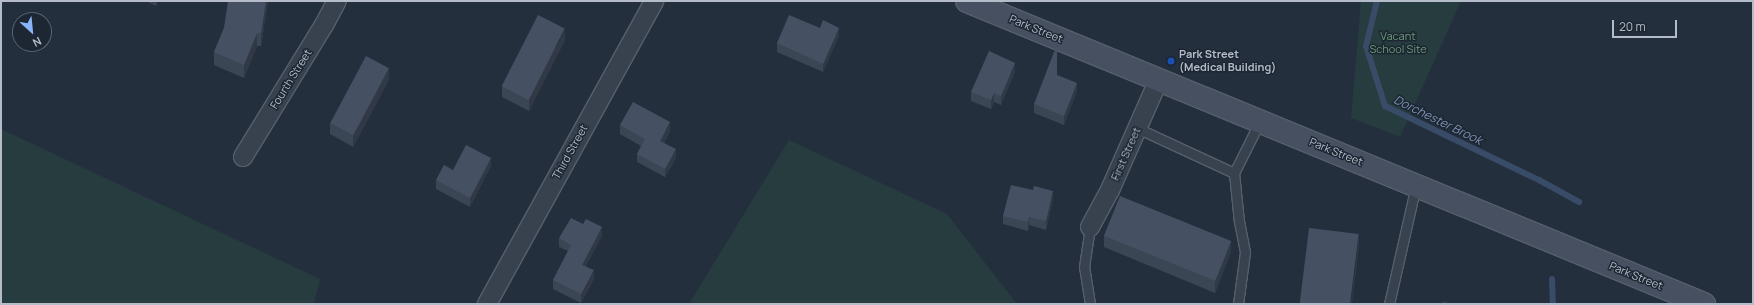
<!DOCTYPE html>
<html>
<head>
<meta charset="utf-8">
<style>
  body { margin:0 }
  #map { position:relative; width:1754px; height:305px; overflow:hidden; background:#242f3e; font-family:Manrope,sans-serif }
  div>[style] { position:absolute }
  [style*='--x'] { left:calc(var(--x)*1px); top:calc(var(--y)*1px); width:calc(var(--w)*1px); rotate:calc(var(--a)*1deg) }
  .green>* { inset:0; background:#263c3f }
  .stream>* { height:6px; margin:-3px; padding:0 3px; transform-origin:3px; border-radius:3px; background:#394c67 }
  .roads { filter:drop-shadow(1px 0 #565f6c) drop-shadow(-1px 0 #565f6c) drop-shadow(0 1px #565f6c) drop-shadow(0 -1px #565f6c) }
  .lane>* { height:9px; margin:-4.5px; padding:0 4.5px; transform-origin:4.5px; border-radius:4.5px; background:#38414e }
  .street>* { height:18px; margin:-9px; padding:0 9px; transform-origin:9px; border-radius:9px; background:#38414e }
  .secondary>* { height:22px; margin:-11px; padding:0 11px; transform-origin:11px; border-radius:11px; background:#465061 }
  .wall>* { inset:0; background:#3b4654 }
  .shaded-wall>* { inset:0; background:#303945 }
  .building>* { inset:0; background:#455162; transform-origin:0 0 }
  .dots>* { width:11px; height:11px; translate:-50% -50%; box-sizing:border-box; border:2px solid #1d2633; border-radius:50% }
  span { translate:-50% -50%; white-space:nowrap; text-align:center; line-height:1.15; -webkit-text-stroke:3px #1d2633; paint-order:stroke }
  .street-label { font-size:11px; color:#b4bcc9 }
  .park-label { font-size:11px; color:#6b9a76 }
  .poi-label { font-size:11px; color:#b4bcc9; font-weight:700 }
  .left { translate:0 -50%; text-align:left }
  .water-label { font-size:12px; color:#7c92b1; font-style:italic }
  .frame { position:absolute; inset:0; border:2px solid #b4bcc9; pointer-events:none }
  .north { position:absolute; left:12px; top:12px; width:40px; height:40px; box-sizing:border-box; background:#1d2633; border:1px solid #59626f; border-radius:50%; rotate:153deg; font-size:11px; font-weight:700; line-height:16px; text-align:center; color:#b4bcc9 }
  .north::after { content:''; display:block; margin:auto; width:14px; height:18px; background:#8ab4f8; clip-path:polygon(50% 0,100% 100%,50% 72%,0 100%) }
  .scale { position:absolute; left:1612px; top:20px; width:65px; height:18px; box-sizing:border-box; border:2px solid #b4bcc9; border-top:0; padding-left:5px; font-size:12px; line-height:14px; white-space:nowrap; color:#b4bcc9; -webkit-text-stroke:3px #1d2633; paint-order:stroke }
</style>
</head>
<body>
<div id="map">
  <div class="green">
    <i style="clip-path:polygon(1361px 1px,1461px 1px,1400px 137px,1351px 118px)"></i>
    <i style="clip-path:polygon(1px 129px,320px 279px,314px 304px,1px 304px)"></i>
    <i style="clip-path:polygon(789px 140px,947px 214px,1017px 304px,689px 304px)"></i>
  </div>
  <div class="stream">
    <i style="--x:1377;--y:1;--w:46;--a:103.7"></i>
    <i style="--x:1366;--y:46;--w:63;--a:72.4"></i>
    <i style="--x:1385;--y:106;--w:171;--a:25.7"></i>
    <i style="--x:1539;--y:180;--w:46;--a:28.8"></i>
    <i style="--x:1552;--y:279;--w:25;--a:88"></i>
  </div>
  <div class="roads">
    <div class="lane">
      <i style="--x:1137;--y:128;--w:107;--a:24.9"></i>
      <i style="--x:1090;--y:304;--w:37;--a:-99"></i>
      <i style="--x:1084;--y:267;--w:40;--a:-81.5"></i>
      <i style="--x:1238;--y:304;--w:52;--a:-82.3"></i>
      <i style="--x:1245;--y:252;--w:31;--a:-101"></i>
      <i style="--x:1239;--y:222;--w:49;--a:-95.8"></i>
      <i style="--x:1234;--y:173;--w:58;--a:-63.4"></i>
      <i style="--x:1389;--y:304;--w:122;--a:-77.2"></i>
    </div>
    <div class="street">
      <i style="--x:243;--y:157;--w:155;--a:-58.5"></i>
      <i style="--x:324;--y:25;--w:27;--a:-62"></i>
      <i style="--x:1090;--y:227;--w:42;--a:-61.6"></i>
      <i style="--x:1110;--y:190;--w:121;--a:-66.2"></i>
      <i style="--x:487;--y:304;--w:346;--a:-61.1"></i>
    </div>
    <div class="secondary">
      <i style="--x:967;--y:1;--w:797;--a:22.35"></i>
    </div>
  </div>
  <div class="wall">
    <i style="clip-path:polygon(146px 1px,158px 1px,156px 6px)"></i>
    <i style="clip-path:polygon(268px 1px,261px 46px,257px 46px,244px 78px,214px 65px,214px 52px,224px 28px)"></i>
    <i style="clip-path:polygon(820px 28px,839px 36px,823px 72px,777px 52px,777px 43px)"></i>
    <i style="clip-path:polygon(565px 40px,529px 111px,502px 97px,502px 86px)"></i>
    <i style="clip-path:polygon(1015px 72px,1001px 105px,994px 102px,991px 109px,971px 101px,971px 92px)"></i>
    <i style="clip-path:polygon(1057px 75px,1077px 91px,1064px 125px,1034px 113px,1034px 104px)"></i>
    <i style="clip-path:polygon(389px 80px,353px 147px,330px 134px,330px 123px)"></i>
    <i style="clip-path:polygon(620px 125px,670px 131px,664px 143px,676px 158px,665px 177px,637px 162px,637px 154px,641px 146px,620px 134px)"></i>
    <i style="clip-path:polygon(491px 166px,470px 207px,436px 189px,436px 180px,453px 170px)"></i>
    <i style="clip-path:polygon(1053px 199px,1046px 230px,1029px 225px,1028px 231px,1003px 224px,1003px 216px)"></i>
    <i style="clip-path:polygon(602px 236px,586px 266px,594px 279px,581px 303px,553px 289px,553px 280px,568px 251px,559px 247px,559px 238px)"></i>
    <i style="clip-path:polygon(1104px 236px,1231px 252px,1215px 293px,1104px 247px)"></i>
  </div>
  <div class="shaded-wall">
    <i style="clip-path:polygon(156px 1px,158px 1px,156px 6px)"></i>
    <i style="clip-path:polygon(266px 1px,268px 1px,261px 46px,261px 33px)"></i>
    <i style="clip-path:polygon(839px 28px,839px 36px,823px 72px,823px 64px)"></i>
    <i style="clip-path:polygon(565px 29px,565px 40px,529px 111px,529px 100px)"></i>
    <i style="clip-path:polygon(257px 33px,257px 46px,244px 78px,244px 65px)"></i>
    <i style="clip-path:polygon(1015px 63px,1015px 72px,1001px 105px,1001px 96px)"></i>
    <i style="clip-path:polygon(389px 68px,389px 80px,353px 147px,353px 135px)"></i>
    <i style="clip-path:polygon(1077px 83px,1077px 91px,1064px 125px,1064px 116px)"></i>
    <i style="clip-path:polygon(994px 93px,994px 102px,991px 109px,991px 100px)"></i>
    <i style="clip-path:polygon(670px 122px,670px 131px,660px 150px,660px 141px)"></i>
    <i style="clip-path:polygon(676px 149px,676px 158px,665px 177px,665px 169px)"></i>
    <i style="clip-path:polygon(491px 158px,491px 166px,470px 207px,470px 198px)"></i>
    <i style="clip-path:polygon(1053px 191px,1053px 199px,1046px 230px,1046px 221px)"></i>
    <i style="clip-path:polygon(1029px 217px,1029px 225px,1028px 231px,1028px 222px)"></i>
    <i style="clip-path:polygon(602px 227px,602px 236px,582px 273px,582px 265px)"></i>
    <i style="clip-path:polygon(1359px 234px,1359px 246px,1352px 304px,1351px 304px)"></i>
    <i style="clip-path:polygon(1231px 241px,1231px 252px,1215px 293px,1215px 282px)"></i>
    <i style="clip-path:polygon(594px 270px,594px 279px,581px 303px,581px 294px)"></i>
  </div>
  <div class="building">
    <i style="clip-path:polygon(228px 1px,266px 1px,261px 33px,257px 33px,244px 65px,214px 52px,224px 28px)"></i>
    <i style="left:538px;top:15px;width:30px;height:80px;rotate:27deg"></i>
    <i style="clip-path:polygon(789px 15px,820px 28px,823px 20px,839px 28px,823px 64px,777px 43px)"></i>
    <i style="clip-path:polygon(1056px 47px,1057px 47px,1057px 75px,1077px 83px,1064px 116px,1034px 104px)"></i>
    <i style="clip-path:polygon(989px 51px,1015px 63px,1001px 96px,994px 93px,991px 100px,971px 92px)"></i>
    <i style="left:366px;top:56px;width:26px;height:76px;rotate:28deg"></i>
    <i style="clip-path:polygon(633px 102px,670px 122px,660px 141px,676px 149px,665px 169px,637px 154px,645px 139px,620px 125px)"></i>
    <i style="clip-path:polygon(466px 145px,491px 158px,470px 198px,436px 180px,444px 165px,453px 170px)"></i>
    <i style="clip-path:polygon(1011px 185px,1033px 190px,1034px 186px,1053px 191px,1046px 221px,1029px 217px,1028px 222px,1003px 216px)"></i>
    <i style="left:1120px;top:196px;width:120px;height:43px;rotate:22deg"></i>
    <i style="clip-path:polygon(571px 218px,583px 224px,586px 219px,602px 227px,582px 265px,594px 270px,581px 294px,553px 280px,571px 245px,559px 238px)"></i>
    <i style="left:1309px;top:228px;width:50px;height:76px;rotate:7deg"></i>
    <i style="clip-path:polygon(1443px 302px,1455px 304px,1443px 304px)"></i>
  </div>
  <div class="dots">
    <i style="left:1171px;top:61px;background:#1a4fb4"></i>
  </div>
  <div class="street-label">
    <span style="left:1036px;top:29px;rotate:22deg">Park Street</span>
    <span style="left:291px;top:79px;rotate:-58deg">Fourth Street</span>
    <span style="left:570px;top:152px;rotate:-61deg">Third Street</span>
    <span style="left:1336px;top:152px;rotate:22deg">Park Street</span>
    <span style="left:1126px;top:154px;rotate:-66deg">First Street</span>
    <span style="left:1636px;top:276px;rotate:22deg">Park Street</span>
  </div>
  <div class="park-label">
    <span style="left:1398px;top:43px">Vacant<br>School Site</span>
  </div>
  <div class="poi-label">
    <span class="left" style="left:1179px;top:61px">Park Street<br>(Medical Building)</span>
  </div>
  <div class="water-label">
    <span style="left:1438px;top:120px;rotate:26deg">Dorchester Brook</span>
  </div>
  <div class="frame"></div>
  <div class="north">N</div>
  <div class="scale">20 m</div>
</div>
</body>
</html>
